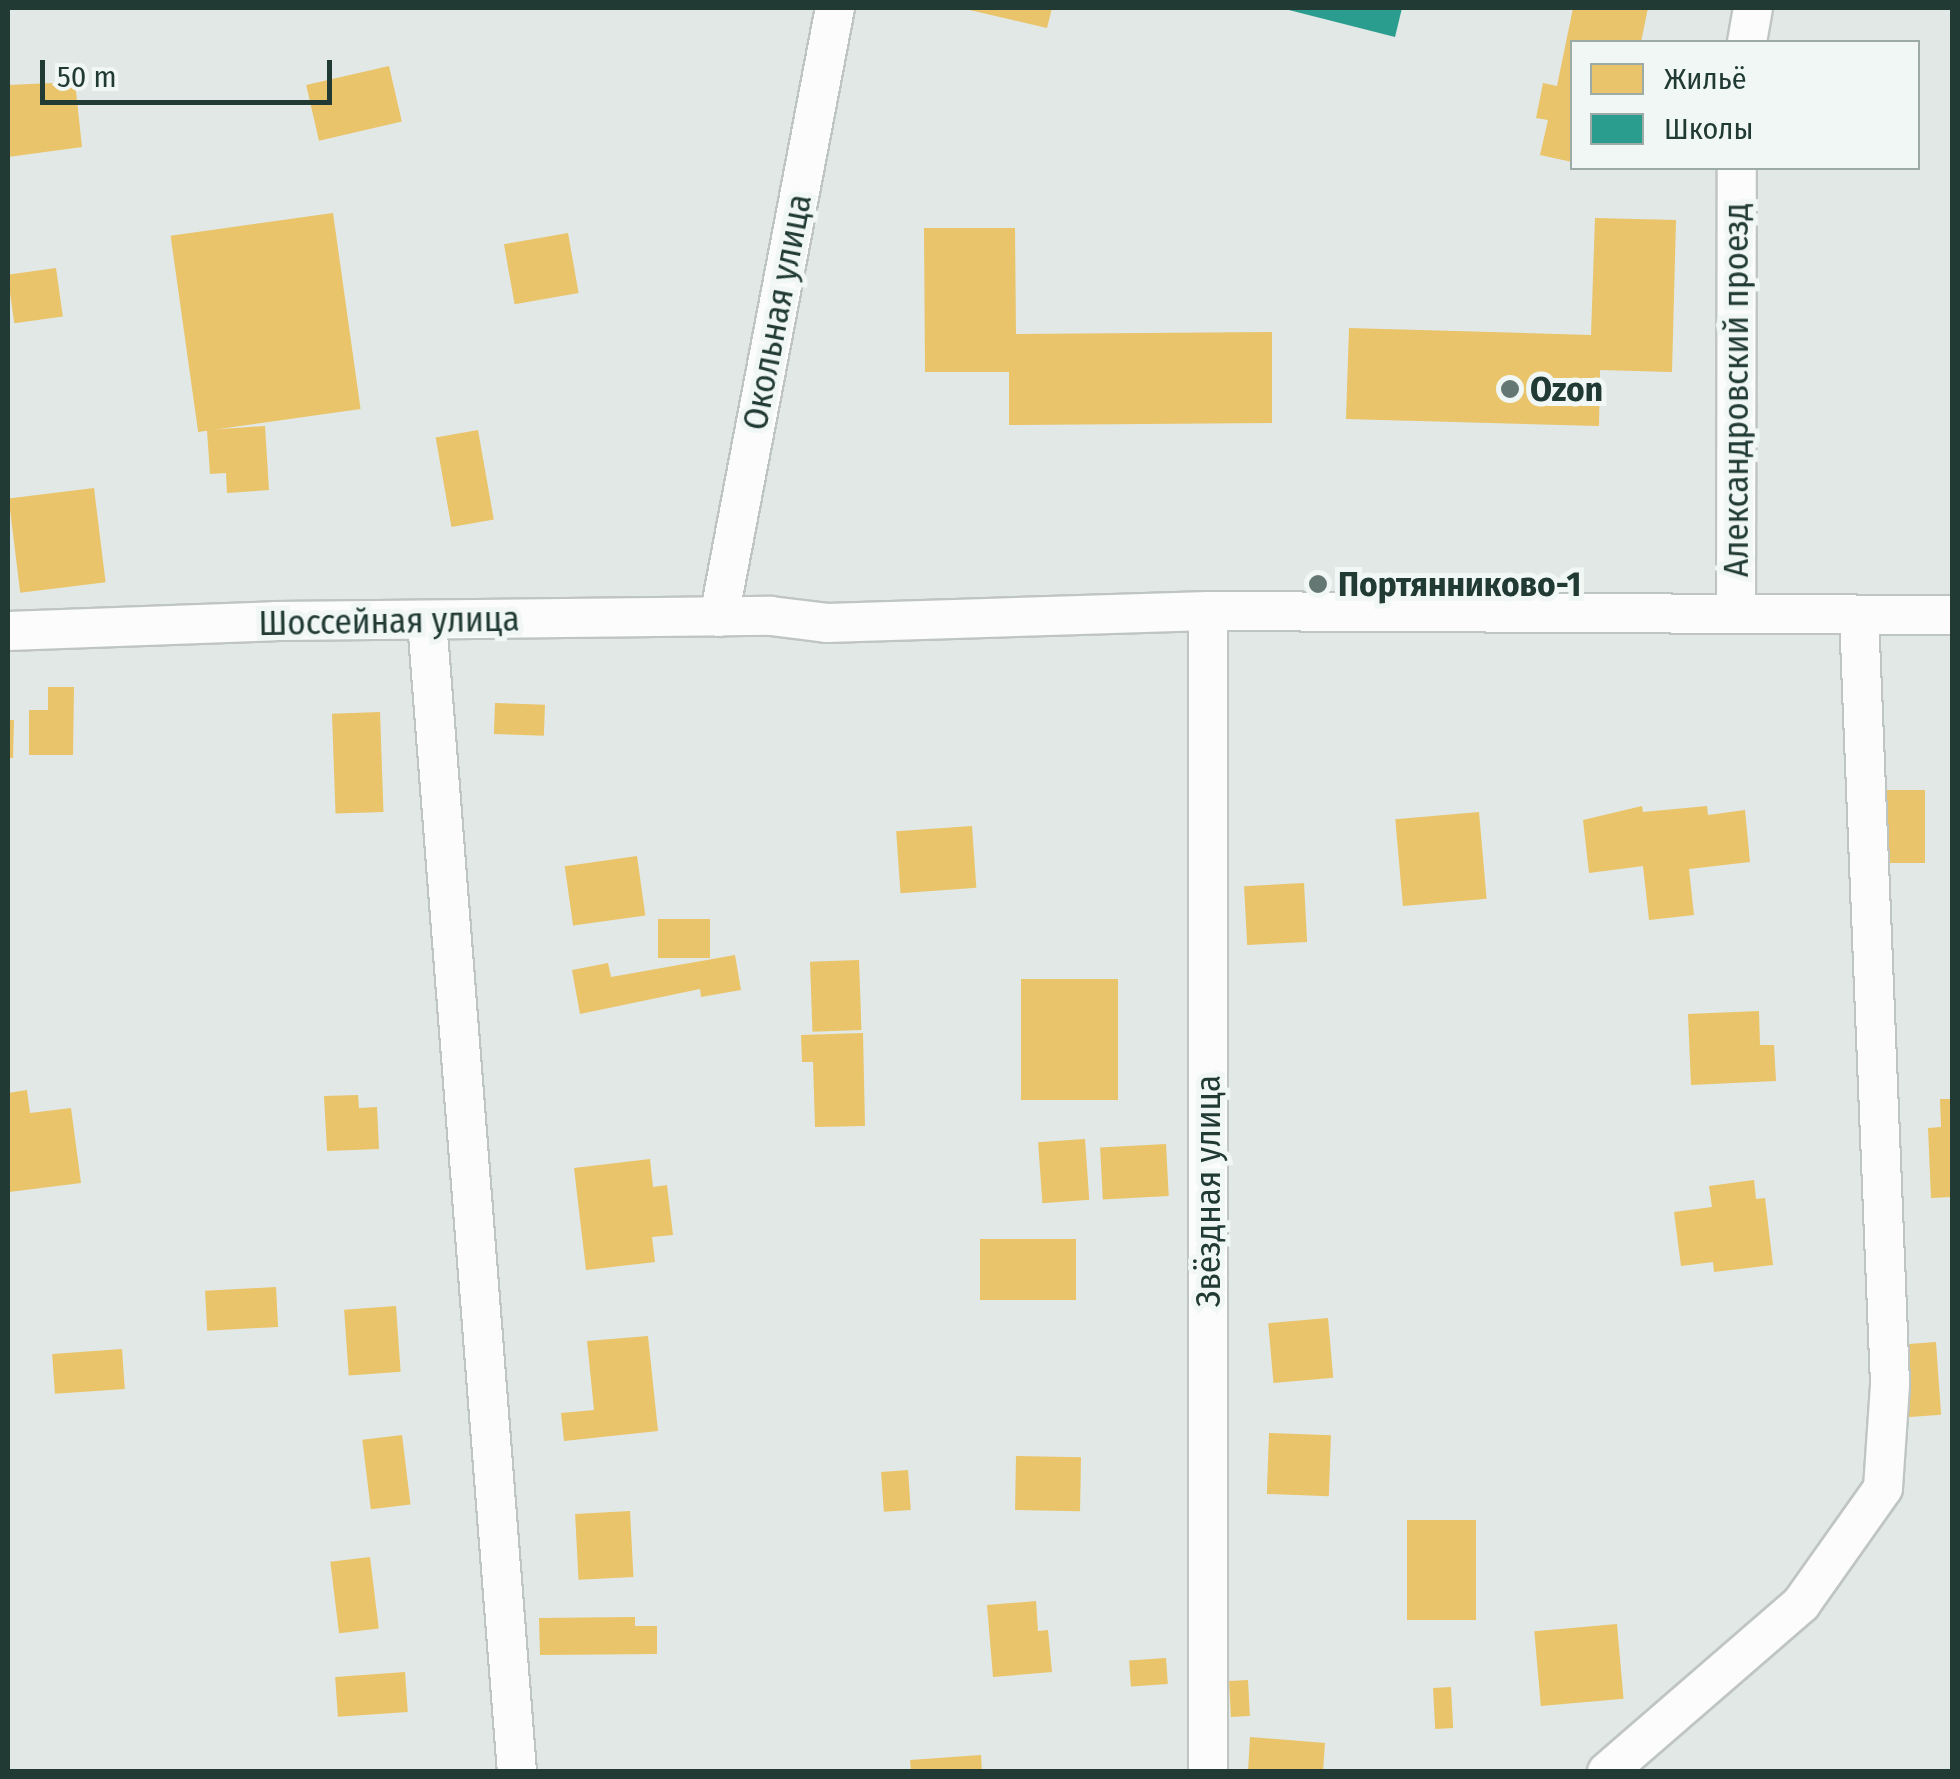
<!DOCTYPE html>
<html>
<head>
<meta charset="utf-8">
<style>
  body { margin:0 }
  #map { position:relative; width:1960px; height:1779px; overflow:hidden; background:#e2e8e5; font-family:"Fira Sans Condensed",sans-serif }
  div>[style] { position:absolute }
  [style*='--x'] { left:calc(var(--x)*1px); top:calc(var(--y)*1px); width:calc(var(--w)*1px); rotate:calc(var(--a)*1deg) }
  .homes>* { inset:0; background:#e9c46a; transform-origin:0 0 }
  .schools>* { inset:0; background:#2a9d8f }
  .roads { filter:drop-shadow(2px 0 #bfc5c2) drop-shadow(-2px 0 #bfc5c2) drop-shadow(0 2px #bfc5c2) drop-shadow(0 -2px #bfc5c2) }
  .minor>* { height:38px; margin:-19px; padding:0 19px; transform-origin:19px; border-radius:19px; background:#fbfcfb }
  .dots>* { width:28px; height:28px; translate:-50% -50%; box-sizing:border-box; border:5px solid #f0f7f4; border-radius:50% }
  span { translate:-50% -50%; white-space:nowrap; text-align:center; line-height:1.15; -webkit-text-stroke:10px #f0f7f4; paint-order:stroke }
  .street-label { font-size:35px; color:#213a34 }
  .poi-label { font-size:35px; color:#213a34; font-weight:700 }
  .left { translate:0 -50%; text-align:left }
  .frame { position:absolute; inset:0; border:10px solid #213a34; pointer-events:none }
  .legend { position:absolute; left:1570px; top:40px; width:350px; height:130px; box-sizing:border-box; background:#f0f7f4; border:2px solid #9daba7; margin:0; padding:12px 18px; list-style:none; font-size:30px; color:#213a34 }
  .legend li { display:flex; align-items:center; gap:20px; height:50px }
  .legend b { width:50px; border:2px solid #9daba7 }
  .scale { position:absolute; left:40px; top:60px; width:292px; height:45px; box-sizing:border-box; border:5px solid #213a34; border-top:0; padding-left:12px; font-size:30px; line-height:35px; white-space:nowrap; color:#213a34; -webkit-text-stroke:8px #f0f7f4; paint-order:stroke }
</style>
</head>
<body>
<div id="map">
  <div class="homes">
    <i style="clip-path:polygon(961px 8px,1052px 8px,1047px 28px)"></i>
    <i style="clip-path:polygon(1573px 8px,1648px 8px,1641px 42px,1572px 42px,1572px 162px,1540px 155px,1548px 120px,1536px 118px,1543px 83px,1557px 86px)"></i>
    <i style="left:389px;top:66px;width:57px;height:85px;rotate:77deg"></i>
    <i style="clip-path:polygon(75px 82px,82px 147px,8px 157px,8px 85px)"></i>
    <i style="left:333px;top:213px;width:198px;height:164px;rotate:82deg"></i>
    <i style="clip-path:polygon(1595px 218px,1676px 220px,1672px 372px,1600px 370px,1599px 426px,1346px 419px,1349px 328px,1591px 335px)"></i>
    <i style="clip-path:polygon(924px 228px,1015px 228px,1016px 334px,1272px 332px,1272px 423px,1009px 425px,1009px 372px,925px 372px)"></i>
    <i style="left:568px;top:233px;width:61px;height:65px;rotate:80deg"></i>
    <i style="left:56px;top:268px;width:49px;height:49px;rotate:82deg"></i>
    <i style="clip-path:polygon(265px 426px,269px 490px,227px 493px,226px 473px,210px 474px,207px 430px)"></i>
    <i style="left:478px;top:430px;width:91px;height:43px;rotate:80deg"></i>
    <i style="left:94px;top:488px;width:95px;height:86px;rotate:83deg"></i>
    <i style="clip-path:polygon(48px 687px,74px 687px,73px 755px,29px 755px,29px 710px,48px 710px)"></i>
    <i style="left:495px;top:703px;width:50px;height:31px;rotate:2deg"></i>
    <i style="left:380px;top:712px;width:100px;height:48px;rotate:88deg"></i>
    <i style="clip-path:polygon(8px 720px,14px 720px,13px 758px,8px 758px)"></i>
    <i style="left:1877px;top:790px;width:48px;height:73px"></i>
    <i style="clip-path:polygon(1642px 806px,1643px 812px,1707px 806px,1708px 815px,1745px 810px,1750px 862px,1689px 869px,1694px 915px,1649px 920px,1643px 866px,1589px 873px,1583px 820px)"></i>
    <i style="left:1479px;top:812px;width:87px;height:84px;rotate:85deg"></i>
    <i style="left:972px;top:826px;width:62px;height:76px;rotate:86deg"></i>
    <i style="left:637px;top:856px;width:60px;height:73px;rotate:82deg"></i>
    <i style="left:1304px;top:883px;width:59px;height:60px;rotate:87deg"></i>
    <i style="left:658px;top:919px;width:52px;height:39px"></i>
    <i style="clip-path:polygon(735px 955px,741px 990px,701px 997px,700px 989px,580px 1014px,572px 970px,608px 963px,611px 977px)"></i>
    <i style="left:859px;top:960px;width:70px;height:49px;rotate:88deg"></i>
    <i style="left:1118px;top:979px;width:121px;height:97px;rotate:90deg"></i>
    <i style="clip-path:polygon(1759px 1011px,1760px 1045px,1774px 1045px,1776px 1081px,1691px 1085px,1688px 1014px)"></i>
    <i style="clip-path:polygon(863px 1033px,865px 1126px,815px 1127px,813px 1062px,802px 1062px,801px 1035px)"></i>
    <i style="clip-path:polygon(27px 1090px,30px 1113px,71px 1108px,81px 1183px,9px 1192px,8px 1093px)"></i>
    <i style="clip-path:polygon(358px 1095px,359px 1108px,377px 1107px,379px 1149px,327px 1151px,324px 1096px)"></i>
    <i style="clip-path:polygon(1940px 1099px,1952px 1099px,1952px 1197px,1931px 1198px,1928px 1128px,1941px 1127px)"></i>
    <i style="left:1085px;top:1139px;width:61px;height:47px;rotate:86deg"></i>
    <i style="left:1166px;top:1144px;width:52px;height:66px;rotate:87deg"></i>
    <i style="clip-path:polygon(650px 1159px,653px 1187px,667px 1185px,673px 1235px,652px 1237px,655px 1262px,586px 1270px,574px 1168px)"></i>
    <i style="clip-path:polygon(1754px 1180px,1756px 1199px,1765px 1198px,1773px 1265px,1714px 1272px,1713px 1262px,1681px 1266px,1674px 1212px,1712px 1207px,1709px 1186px)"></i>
    <i style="left:980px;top:1239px;width:96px;height:61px"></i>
    <i style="left:276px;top:1287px;width:40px;height:71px;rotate:87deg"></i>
    <i style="left:396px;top:1306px;width:66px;height:52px;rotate:86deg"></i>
    <i style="left:1328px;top:1318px;width:60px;height:60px;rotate:85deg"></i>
    <i style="clip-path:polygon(648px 1336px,658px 1431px,564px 1441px,561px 1413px,594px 1410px,587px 1341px)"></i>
    <i style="left:1936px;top:1342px;width:73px;height:45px;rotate:86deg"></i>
    <i style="left:122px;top:1349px;width:40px;height:70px;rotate:86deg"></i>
    <i style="left:1269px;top:1433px;width:62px;height:61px;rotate:2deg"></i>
    <i style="left:402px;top:1435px;width:70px;height:40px;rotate:83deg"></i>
    <i style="left:1016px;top:1456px;width:65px;height:54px;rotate:1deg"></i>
    <i style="left:908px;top:1470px;width:40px;height:27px;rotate:86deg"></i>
    <i style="left:630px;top:1511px;width:66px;height:55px;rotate:87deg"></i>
    <i style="left:1407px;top:1520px;width:69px;height:100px"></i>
    <i style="left:370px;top:1557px;width:72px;height:40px;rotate:83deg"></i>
    <i style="clip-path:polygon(1036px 1601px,1038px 1631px,1048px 1630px,1052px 1672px,993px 1677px,987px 1605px)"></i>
    <i style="clip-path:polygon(635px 1617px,635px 1626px,657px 1626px,657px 1654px,540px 1655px,539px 1618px)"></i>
    <i style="left:1617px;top:1624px;width:75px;height:83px;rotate:85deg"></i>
    <i style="left:1166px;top:1658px;width:26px;height:37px;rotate:86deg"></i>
    <i style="left:405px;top:1672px;width:40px;height:70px;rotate:86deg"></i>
    <i style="left:1248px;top:1680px;width:36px;height:19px;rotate:87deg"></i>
    <i style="left:1451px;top:1687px;width:41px;height:18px;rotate:87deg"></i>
    <i style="clip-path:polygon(1250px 1737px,1325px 1743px,1323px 1772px,1248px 1772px)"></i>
    <i style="clip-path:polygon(981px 1755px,982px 1772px,911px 1772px,910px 1760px)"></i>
  </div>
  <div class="schools">
    <i style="clip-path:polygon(1281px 8px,1402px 8px,1395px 37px)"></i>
  </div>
  <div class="roads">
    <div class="minor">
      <i style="--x:1747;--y:42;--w:35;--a:-80"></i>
      <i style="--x:1736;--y:612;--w:444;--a:-89.9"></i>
      <i style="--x:719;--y:617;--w:620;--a:-79.22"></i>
      <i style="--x:427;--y:621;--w:1155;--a:85.53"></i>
      <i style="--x:8;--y:631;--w:267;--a:-2.1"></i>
      <i style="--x:275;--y:621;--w:496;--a:-0.6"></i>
      <i style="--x:771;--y:616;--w:56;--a:7.1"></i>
      <i style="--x:827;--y:623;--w:381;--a:-1.8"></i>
      <i style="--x:1208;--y:611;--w:744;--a:0.31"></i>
      <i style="--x:1208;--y:1772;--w:1161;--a:-90"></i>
      <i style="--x:1607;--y:1772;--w:257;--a:-40.9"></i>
      <i style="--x:1801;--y:1604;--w:142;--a:-54.7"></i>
      <i style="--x:1883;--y:1488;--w:104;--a:-86.1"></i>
      <i style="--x:1890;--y:1384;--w:769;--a:-92.31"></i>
    </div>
  </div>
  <div class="dots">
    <i style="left:1510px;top:389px;background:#657772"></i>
    <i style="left:1318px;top:584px;background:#657772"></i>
  </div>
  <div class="street-label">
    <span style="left:777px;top:312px;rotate:-79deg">Окольная улица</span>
    <span style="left:1736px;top:390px;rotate:-90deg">Александровский проезд</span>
    <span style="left:389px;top:621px;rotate:-1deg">Шоссейная улица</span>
    <span style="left:1208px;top:1191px;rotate:-90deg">Звёздная улица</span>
  </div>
  <div class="poi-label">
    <span class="left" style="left:1530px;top:389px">Ozon</span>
    <span class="left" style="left:1338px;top:584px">Портянниково-1</span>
  </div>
  <div class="frame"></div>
  <ul class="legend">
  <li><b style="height:28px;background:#e9c46a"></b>Жильё</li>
  <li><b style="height:28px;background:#2a9d8f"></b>Школы</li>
  </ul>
  <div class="scale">50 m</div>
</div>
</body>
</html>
